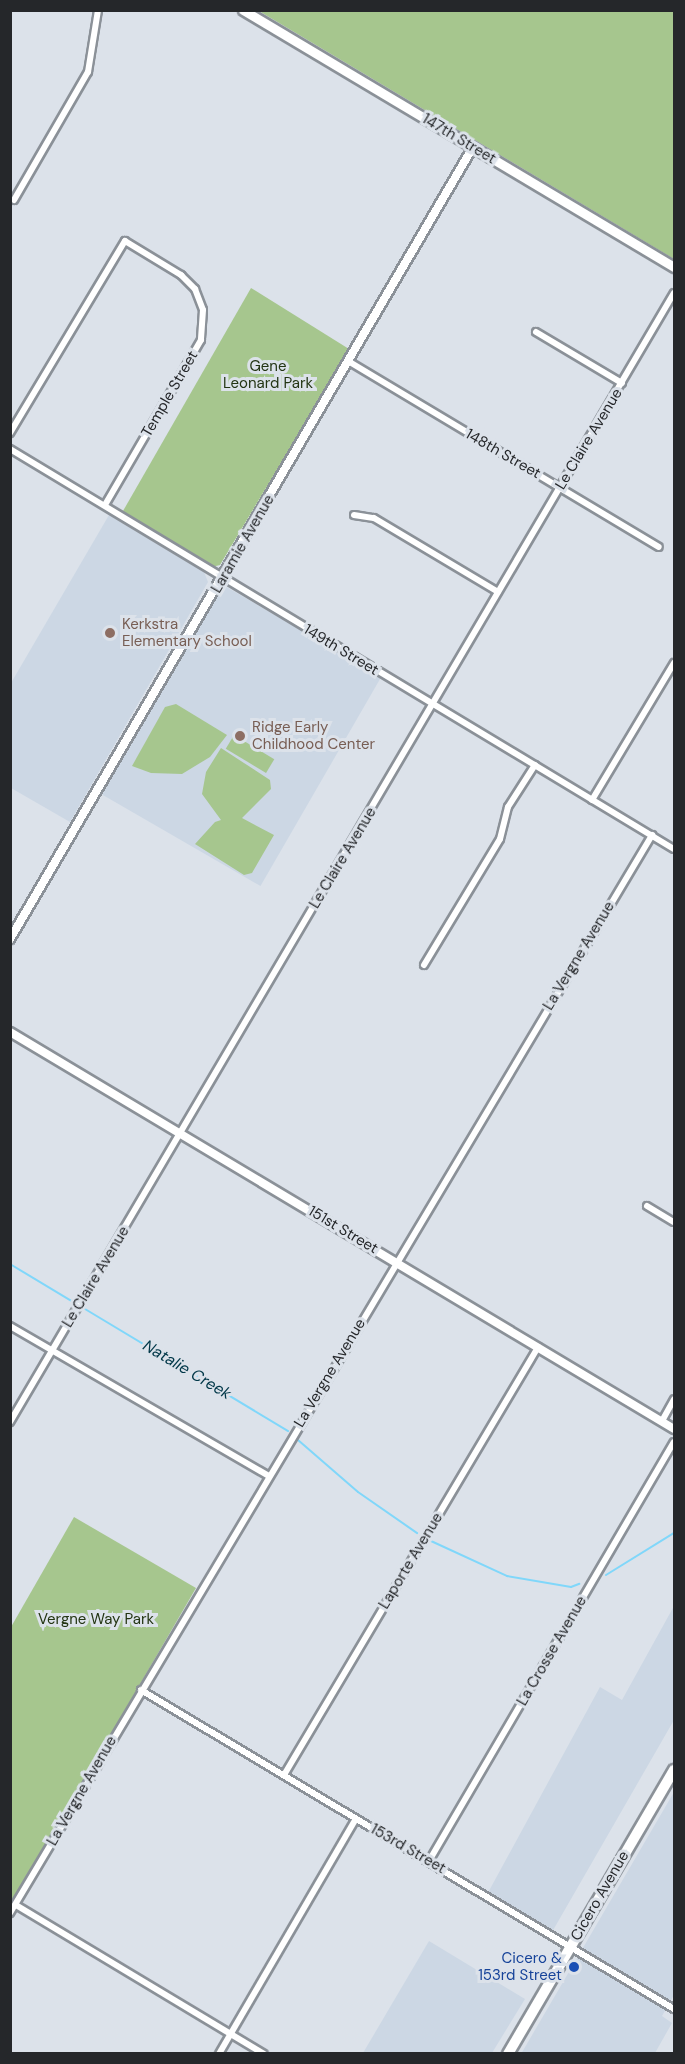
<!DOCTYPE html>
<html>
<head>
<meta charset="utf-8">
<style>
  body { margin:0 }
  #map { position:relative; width:685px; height:2064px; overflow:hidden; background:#dce2ea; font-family:"DM Sans",sans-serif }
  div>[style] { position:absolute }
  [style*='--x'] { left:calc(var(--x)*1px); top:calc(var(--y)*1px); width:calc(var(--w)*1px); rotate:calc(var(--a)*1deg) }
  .built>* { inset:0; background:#ccd7e4; transform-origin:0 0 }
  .green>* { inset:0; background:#a6c68e; transform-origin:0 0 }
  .stream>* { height:2px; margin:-1px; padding:0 1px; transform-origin:1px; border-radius:1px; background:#80d7fa }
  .roads { filter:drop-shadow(2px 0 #8b9198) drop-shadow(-2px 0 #8b9198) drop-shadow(0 2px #8b9198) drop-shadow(0 -2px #8b9198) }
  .minor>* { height:6px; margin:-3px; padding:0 3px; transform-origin:3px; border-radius:3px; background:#fff }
  .tertiary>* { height:8px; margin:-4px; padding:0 4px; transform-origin:4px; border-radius:4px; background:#fff }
  .secondary>* { height:9px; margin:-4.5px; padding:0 4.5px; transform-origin:4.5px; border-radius:4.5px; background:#fff }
  .primary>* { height:10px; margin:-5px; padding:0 5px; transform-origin:5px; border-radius:5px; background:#fff }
  .dots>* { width:16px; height:16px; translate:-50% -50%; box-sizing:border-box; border:3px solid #dce2ea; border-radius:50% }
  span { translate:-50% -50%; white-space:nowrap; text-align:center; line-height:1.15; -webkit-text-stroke:6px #dce2ea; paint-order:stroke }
  .street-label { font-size:15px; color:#25272a }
  .park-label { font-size:15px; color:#233513 }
  .education-label { font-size:15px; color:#785e54 }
  .left { translate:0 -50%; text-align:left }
  .transit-label { font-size:15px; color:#164399 }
  .right { translate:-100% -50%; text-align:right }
  .water-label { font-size:16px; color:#003748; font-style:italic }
  .frame { position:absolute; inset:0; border:12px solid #25272a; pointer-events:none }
</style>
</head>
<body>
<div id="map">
  <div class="built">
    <i style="clip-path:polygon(109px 515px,204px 572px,208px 582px,70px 822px,11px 788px,11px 683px)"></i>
    <i style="left:223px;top:585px;width:183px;height:242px;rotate:30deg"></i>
    <i style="clip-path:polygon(674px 1606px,674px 1720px,548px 1939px,484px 1900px,600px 1687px,622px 1700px)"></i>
    <i style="clip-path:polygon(674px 1792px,674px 1995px,662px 2016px,672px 2023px,655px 2053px,521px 2054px)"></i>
    <i style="clip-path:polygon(429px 1941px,525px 1999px,492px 2053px,363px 2053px)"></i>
  </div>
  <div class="green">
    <i style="clip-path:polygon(259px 11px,674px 11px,674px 259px)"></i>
    <i style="clip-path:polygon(251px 288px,349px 349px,220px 565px,212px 567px,123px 511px)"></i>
    <i style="clip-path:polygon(176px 704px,227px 735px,210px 757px,182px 774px,151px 773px,132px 766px,165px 707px)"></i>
    <i style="left:234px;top:735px;width:47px;height:16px;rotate:31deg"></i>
    <i style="clip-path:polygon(221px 748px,270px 780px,271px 789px,242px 818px,274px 835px,252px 873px,244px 875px,195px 844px,215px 822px,221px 820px,202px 794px,206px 772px)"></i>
    <i style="clip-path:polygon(74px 1517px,196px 1588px,14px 1901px,11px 1898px,11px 1627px)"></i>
  </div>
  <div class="stream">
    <i style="--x:10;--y:1264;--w:74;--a:31.1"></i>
    <i style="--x:85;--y:1309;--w:237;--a:31"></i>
    <i style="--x:298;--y:1440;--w:79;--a:40.9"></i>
    <i style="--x:358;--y:1492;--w:72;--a:34.8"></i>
    <i style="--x:431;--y:1541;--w:84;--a:24.7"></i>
    <i style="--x:507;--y:1576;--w:65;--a:9.8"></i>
    <i style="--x:571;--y:1587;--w:9;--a:-21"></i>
    <i style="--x:606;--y:1575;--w:80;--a:-31.7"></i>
  </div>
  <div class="roads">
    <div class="minor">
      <i style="--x:14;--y:200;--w:148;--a:-60"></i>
      <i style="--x:88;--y:72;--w:63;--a:-80.8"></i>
      <i style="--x:536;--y:332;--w:100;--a:30.7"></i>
      <i style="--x:348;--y:361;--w:362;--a:30.9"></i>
      <i style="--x:10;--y:433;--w:224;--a:-59.1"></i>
      <i style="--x:125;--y:241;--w:66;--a:31.3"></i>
      <i style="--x:181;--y:275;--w:20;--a:45"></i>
      <i style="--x:195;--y:289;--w:22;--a:69"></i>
      <i style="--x:203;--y:310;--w:30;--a:94"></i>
      <i style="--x:201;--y:340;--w:191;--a:120.2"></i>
      <i style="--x:10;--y:449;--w:775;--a:31.07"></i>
      <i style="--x:354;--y:515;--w:20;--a:9"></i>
      <i style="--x:374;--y:518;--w:144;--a:30.8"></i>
      <i style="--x:592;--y:800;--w:160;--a:-59.1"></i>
      <i style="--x:424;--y:965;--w:147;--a:-58.9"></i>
      <i style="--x:500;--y:839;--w:33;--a:-76"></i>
      <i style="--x:508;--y:807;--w:50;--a:-57.3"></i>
      <i style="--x:647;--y:1206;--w:31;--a:31"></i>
      <i style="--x:10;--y:1326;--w:299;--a:30.1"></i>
      <i style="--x:662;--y:1421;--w:25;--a:-61"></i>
      <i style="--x:10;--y:1422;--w:1310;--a:-59.54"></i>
      <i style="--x:141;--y:1690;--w:621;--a:30.9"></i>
      <i style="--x:284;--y:1775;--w:498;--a:-59.3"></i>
      <i style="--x:429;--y:1861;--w:485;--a:-59.7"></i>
      <i style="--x:16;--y:1905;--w:289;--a:31"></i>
      <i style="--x:10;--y:1913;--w:1255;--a:-59.22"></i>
      <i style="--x:219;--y:2054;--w:272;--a:-59.8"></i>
    </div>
    <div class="tertiary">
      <i style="--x:10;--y:939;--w:917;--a:-59.69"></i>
      <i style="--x:10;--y:1032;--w:774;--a:30.87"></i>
    </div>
    <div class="secondary">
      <i style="--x:243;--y:10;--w:502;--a:30.81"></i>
    </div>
    <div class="primary">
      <i style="--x:508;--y:2054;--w:329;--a:-59.7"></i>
    </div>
  </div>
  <div class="dots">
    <i style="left:110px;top:633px;background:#8d6e63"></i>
    <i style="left:240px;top:736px;background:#8d6e63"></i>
    <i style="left:574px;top:1967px;background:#1a4fb4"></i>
  </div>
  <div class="street-label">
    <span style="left:459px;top:139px;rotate:31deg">147th Street</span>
    <span style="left:170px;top:394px;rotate:-60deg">Temple Street</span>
    <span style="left:589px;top:439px;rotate:-59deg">Le Claire Avenue</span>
    <span style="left:503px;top:454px;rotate:30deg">148th Street</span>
    <span style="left:243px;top:544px;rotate:-60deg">Laramie Avenue</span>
    <span style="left:341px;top:650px;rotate:31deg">149th Street</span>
    <span style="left:343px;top:858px;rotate:-59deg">Le Claire Avenue</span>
    <span style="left:579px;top:956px;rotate:-59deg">La Vergne Avenue</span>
    <span style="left:343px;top:1230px;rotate:31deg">151st Street</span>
    <span style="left:96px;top:1277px;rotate:-59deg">Le Claire Avenue</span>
    <span style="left:330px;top:1373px;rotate:-59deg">La Vergne Avenue</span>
    <span style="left:411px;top:1561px;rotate:-59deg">Laporte Avenue</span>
    <span style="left:552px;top:1651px;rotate:-60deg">La Crosse Avenue</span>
    <span style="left:82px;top:1791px;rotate:-60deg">La Vergne Avenue</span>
    <span style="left:408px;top:1849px;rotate:30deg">153rd Street</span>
    <span style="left:600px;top:1896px;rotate:-60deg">Cicero Avenue</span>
  </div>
  <div class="park-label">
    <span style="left:268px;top:375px">Gene<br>Leonard Park</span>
    <span style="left:96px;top:1620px">Vergne Way Park</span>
  </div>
  <div class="education-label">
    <span class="left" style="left:122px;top:633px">Kerkstra<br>Elementary School</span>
    <span class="left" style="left:252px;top:736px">Ridge Early<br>Childhood Center</span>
  </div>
  <div class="transit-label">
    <span class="right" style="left:562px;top:1967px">Cicero &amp;<br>153rd Street</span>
  </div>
  <div class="water-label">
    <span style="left:187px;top:1370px;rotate:31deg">Natalie Creek</span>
  </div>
  <div class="frame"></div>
</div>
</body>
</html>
